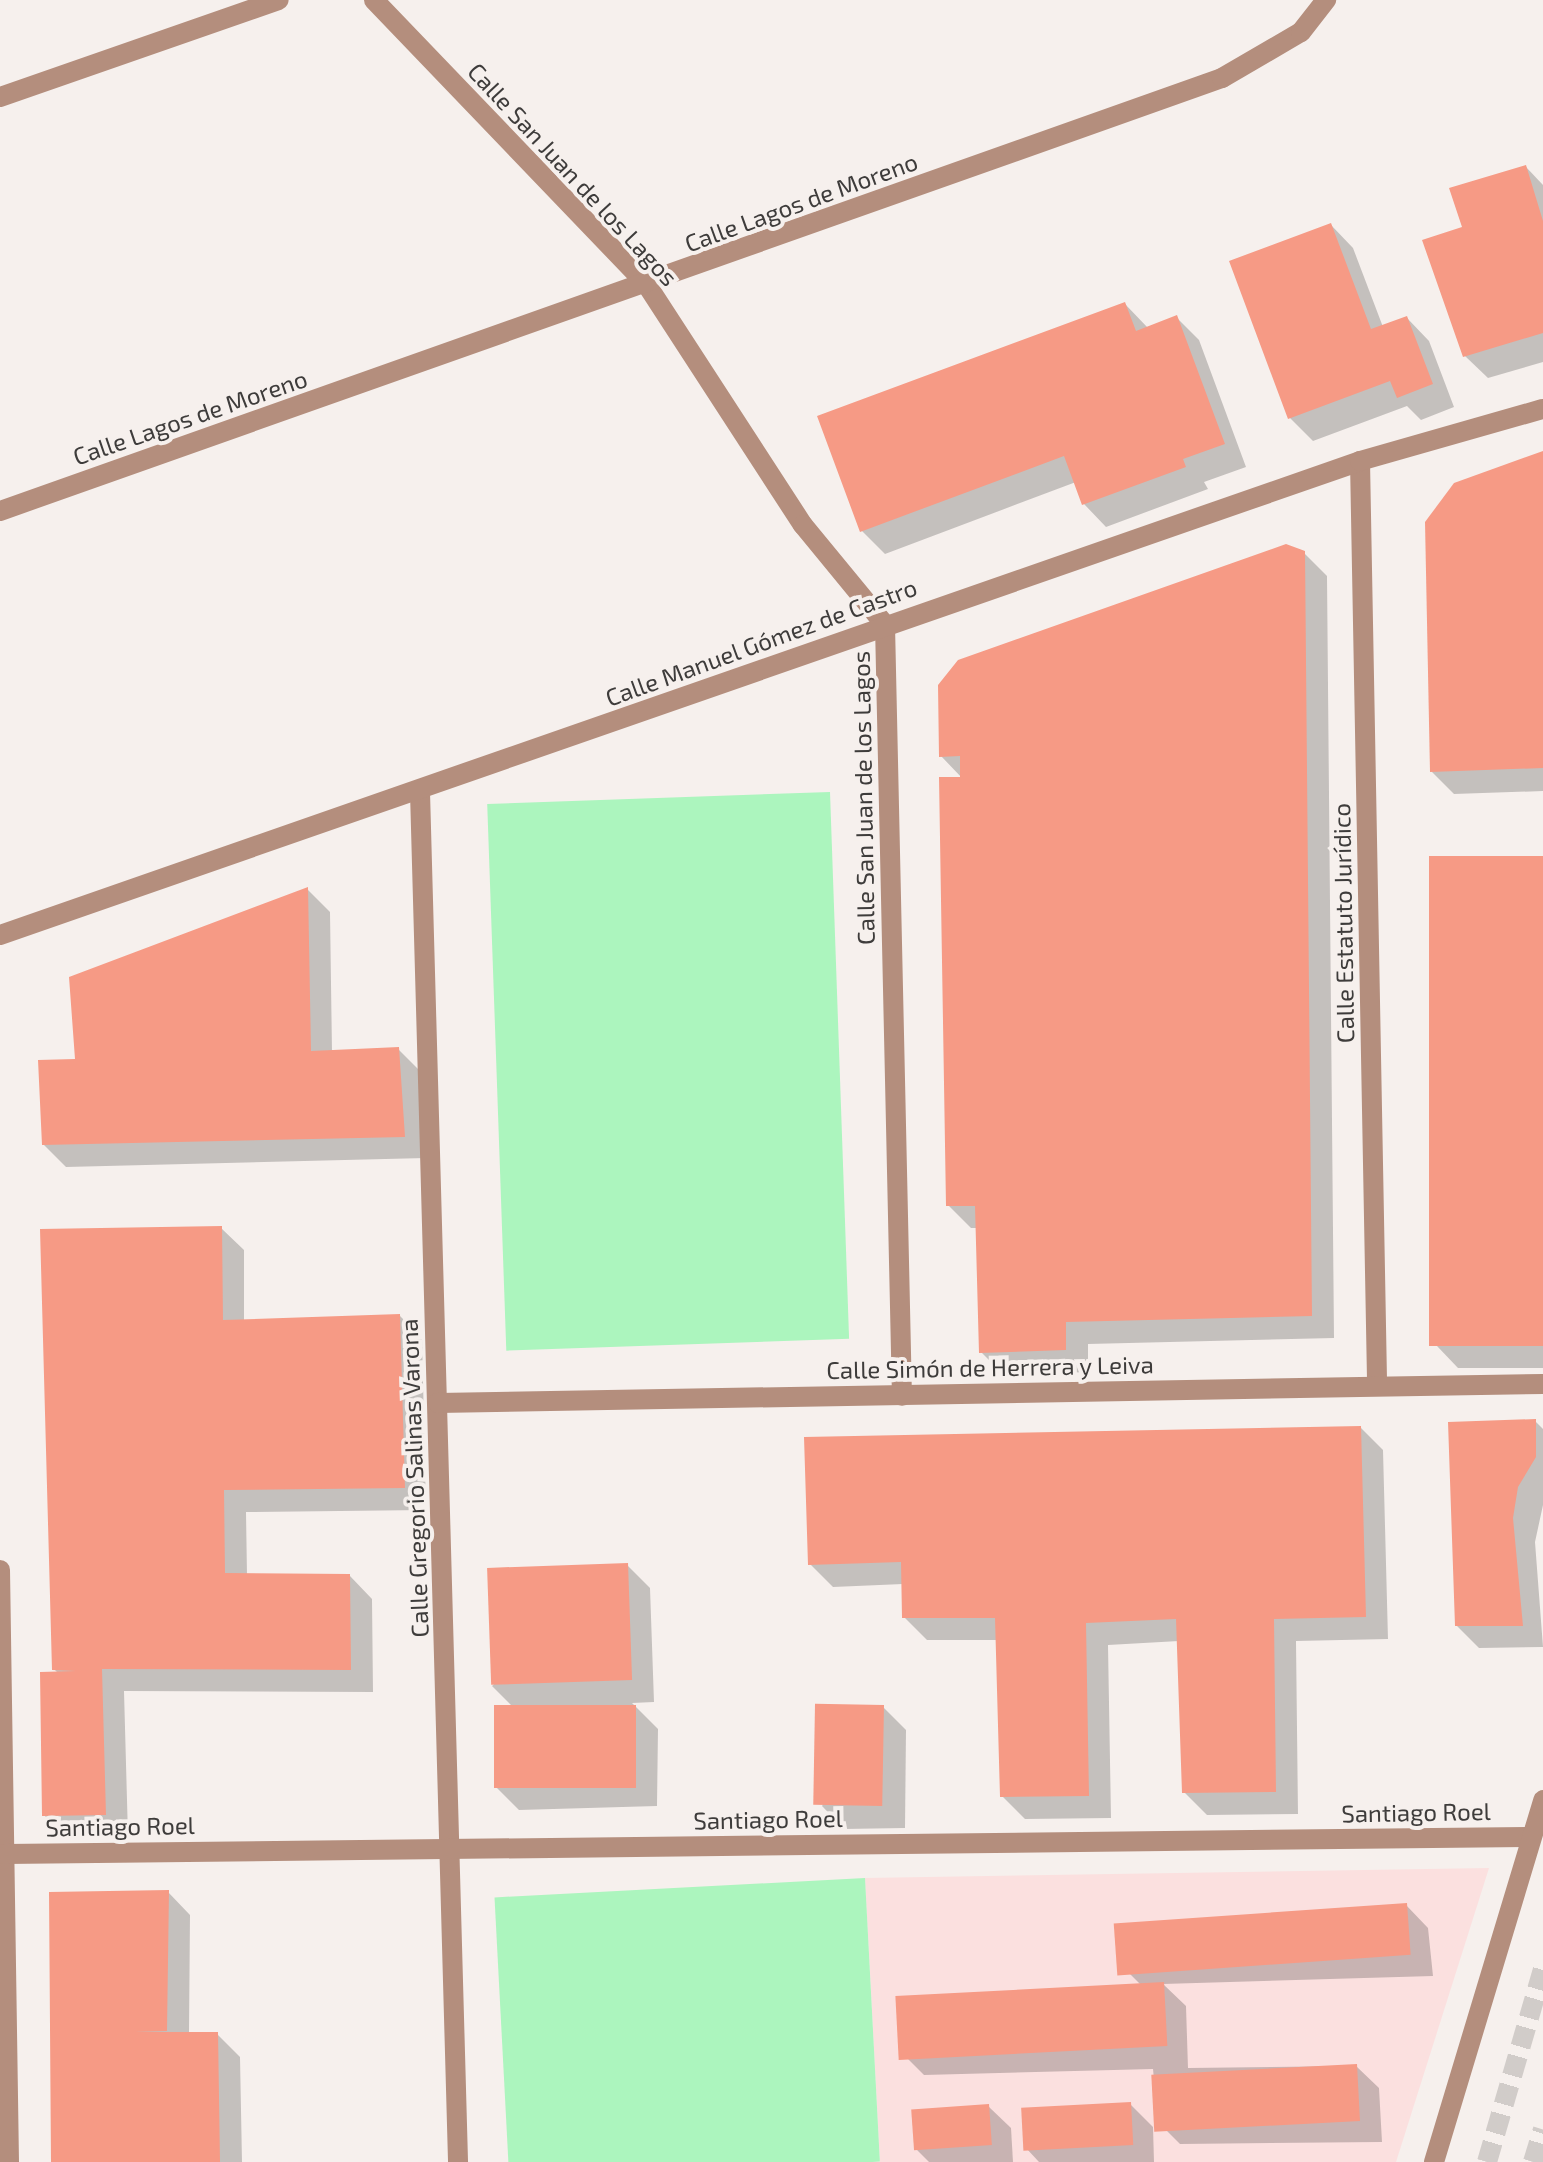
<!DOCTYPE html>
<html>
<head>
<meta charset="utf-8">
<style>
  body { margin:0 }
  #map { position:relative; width:1543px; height:2162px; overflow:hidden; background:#f6f0ed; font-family:"Exo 2",sans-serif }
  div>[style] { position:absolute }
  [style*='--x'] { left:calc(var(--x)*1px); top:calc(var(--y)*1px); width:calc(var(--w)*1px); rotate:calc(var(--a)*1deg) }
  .commercial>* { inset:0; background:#fbe0df }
  .green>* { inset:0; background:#acf5be; transform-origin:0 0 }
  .shadow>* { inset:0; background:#0003 }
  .building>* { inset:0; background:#f69a85; transform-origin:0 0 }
  .major-tunnel>* { height:20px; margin-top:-10px; transform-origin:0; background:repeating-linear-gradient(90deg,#d1ccc9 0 20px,transparent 0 30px) }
  .minor>* { height:20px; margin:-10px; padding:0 10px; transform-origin:10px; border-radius:10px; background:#b48e7d }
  span { translate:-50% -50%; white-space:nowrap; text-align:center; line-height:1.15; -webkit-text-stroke:8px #f6f0ed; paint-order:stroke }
  .street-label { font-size:24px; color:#3e3c3b }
</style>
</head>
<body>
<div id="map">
  <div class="commercial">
    <i style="clip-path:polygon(1489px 1868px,1396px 2162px,880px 2162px,865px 1878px)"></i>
  </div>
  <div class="green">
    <i style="left:830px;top:792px;width:547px;height:343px;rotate:88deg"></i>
    <i style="left:865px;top:1878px;width:284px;height:371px;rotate:87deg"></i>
  </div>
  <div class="shadow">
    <i style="clip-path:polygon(1526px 167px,1543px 185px,1543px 362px,1488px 378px,1465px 356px)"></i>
    <i style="clip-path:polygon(1331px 225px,1353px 248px,1383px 327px,1407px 318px,1429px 341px,1454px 407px,1421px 420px,1407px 406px,1313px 441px,1290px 418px)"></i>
    <i style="clip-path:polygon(1125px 304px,1148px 328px,1176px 317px,1199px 340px,1246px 467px,1204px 482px,1208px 489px,1106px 527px,1084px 504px,1076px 482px,885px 554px,862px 531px)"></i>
    <i style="clip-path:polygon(1543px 453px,1543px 791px,1454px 794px,1432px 772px)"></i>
    <i style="clip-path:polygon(1304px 553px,1327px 576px,1334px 1338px,1088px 1344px,1088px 1372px,1004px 1375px,981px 1352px,978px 1228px,971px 1228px,948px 1205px,963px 779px,941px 756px)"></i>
    <i style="clip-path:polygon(1543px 858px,1543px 1368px,1458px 1368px,1436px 1345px)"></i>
    <i style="clip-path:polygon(308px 890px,330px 912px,332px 1052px,398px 1049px,421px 1072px,426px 1158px,66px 1167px,43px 1144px,77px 1061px)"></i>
    <i style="clip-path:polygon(221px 1228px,244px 1250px,244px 1321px,400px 1316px,422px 1338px,426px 1510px,246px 1512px,247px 1575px,350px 1576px,372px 1599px,373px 1692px,124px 1691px,128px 1836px,66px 1838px,44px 1815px,58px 1673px,54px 1669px)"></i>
    <i style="clip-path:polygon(1535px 1421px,1543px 1429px,1543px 1505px,1535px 1542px,1543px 1647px,1479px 1648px,1457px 1626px)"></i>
    <i style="clip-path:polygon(1361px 1428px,1383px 1450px,1388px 1639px,1296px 1641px,1298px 1814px,1207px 1815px,1184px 1792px,1179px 1641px,1108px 1645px,1111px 1818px,1025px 1819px,1002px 1796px,998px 1640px,927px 1640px,904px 1617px,903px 1584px,833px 1587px,810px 1564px)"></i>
    <i style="clip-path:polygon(627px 1565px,650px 1588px,654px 1702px,632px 1703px,658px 1729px,657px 1806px,519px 1810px,496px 1787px,513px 1707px,492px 1686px)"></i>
    <i style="clip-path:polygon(883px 1707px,906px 1730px,905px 1828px,844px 1829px,822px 1806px)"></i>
    <i style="clip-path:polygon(168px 1892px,190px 1915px,189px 2034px,217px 2034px,240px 2057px,242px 2162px,53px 2162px)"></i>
    <i style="clip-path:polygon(1406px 1905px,1428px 1928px,1433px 1976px,1163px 1984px,1186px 2006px,1188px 2068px,1356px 2066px,1379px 2088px,1382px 2142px,1180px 2144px,1158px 2122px,1153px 2069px,924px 2075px,902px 2053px,1140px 1984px,1118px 1962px)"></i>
    <i style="clip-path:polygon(1130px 2104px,1153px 2127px,1154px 2162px,1039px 2162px,1026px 2148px)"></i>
    <i style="clip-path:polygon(988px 2106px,1011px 2128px,1013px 2162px,929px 2162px,914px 2147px)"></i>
  </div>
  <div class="building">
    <i style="clip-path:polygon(1526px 165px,1543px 221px,1543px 333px,1463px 357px,1422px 240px,1462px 227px,1449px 188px)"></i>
    <i style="clip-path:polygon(1331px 223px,1371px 329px,1407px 316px,1433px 384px,1397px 398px,1390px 381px,1288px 419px,1229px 261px)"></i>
    <i style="clip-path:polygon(1125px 302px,1136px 331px,1177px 315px,1225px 444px,1183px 459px,1186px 467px,1082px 505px,1064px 456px,860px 532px,817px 416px)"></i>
    <i style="clip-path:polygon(1543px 451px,1543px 768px,1430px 772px,1425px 522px,1454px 483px)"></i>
    <i style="clip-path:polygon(1286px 544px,1305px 551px,1312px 1316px,1066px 1322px,1066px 1350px,979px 1353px,975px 1206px,946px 1206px,939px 777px,960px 777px,960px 756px,939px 757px,938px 685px,958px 660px)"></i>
    <i style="left:1543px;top:856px;width:490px;height:114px;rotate:90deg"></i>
    <i style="clip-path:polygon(308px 887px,311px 1051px,399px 1047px,405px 1137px,42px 1145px,38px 1060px,75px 1059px,69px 977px)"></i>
    <i style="clip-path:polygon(222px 1226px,223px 1320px,400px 1314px,405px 1488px,224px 1490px,225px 1573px,350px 1574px,351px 1670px,102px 1669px,106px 1815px,42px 1816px,40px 1672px,76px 1671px,52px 1670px,40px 1229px)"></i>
    <i style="clip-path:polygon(1536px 1419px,1536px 1457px,1518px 1487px,1513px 1518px,1523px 1626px,1455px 1626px,1448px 1422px)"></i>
    <i style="clip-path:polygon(1361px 1426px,1366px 1617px,1274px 1619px,1276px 1792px,1182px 1793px,1176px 1619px,1086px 1623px,1089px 1796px,1000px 1797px,995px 1618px,902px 1618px,901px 1562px,808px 1565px,804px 1437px)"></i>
    <i style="left:628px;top:1563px;width:117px;height:141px;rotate:88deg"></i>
    <i style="left:494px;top:1705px;width:142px;height:83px"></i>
    <i style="left:884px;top:1705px;width:101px;height:69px;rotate:91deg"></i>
    <i style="clip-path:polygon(169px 1890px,167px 2031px,135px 2032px,218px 2032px,220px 2162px,51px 2162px,49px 1892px)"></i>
    <i style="left:1407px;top:1903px;width:52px;height:294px;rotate:86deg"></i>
    <i style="left:1164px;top:1982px;width:64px;height:269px;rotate:87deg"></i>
    <i style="left:1357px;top:2064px;width:57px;height:206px;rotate:87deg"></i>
    <i style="left:1131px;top:2102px;width:43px;height:110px;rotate:87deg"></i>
    <i style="left:989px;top:2104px;width:41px;height:78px;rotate:86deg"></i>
  </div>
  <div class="major-tunnel">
    <i style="--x:1487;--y:2162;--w:201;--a:-73.8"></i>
    <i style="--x:1533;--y:2162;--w:34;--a:-73"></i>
  </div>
  <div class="minor">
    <i style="--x:374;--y:0;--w:395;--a:46.2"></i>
    <i style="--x:647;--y:285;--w:286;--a:57"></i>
    <i style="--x:803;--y:525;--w:129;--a:50.6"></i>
    <i style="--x:885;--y:625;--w:771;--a:88.74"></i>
    <i style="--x:0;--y:97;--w:295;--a:-19.2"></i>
    <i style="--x:1360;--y:461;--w:923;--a:88.94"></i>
    <i style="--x:0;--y:511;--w:1296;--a:-19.51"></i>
    <i style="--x:1222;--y:78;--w:91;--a:-30.2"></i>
    <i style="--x:1301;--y:32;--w:41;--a:-52"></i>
    <i style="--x:420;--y:792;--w:1371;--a:88.41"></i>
    <i style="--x:0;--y:935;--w:1440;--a:-19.21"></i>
    <i style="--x:1360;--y:461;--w:190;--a:-15.9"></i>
    <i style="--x:438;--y:1403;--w:1105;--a:-0.99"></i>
    <i style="--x:0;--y:1570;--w:592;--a:89.13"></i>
    <i style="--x:5;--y:1854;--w:1526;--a:-0.64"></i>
    <i style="--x:1434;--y:2162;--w:378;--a:-73.2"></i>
  </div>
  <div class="street-label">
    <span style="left:573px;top:174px;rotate:47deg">Calle San Juan de los Lagos</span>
    <span style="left:801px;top:202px;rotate:-20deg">Calle Lagos de Moreno</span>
    <span style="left:190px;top:417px;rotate:-19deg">Calle Lagos de Moreno</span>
    <span style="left:761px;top:642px;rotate:-20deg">Calle Manuel Gómez de Castro</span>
    <span style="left:863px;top:798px;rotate:-91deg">Calle San Juan de los Lagos</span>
    <span style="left:1343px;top:923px;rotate:-91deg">Calle Estatuto Jurídico</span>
    <span style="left:990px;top:1367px;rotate:-1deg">Calle Simón de Herrera y Leiva</span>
    <span style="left:414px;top:1478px;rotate:-92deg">Calle Gregorio Salinas Varona</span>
    <span style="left:1416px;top:1812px;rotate:-1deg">Santiago Roel</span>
    <span style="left:768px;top:1819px;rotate:-1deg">Santiago Roel</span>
    <span style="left:120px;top:1826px;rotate:-1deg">Santiago Roel</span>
  </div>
</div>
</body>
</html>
